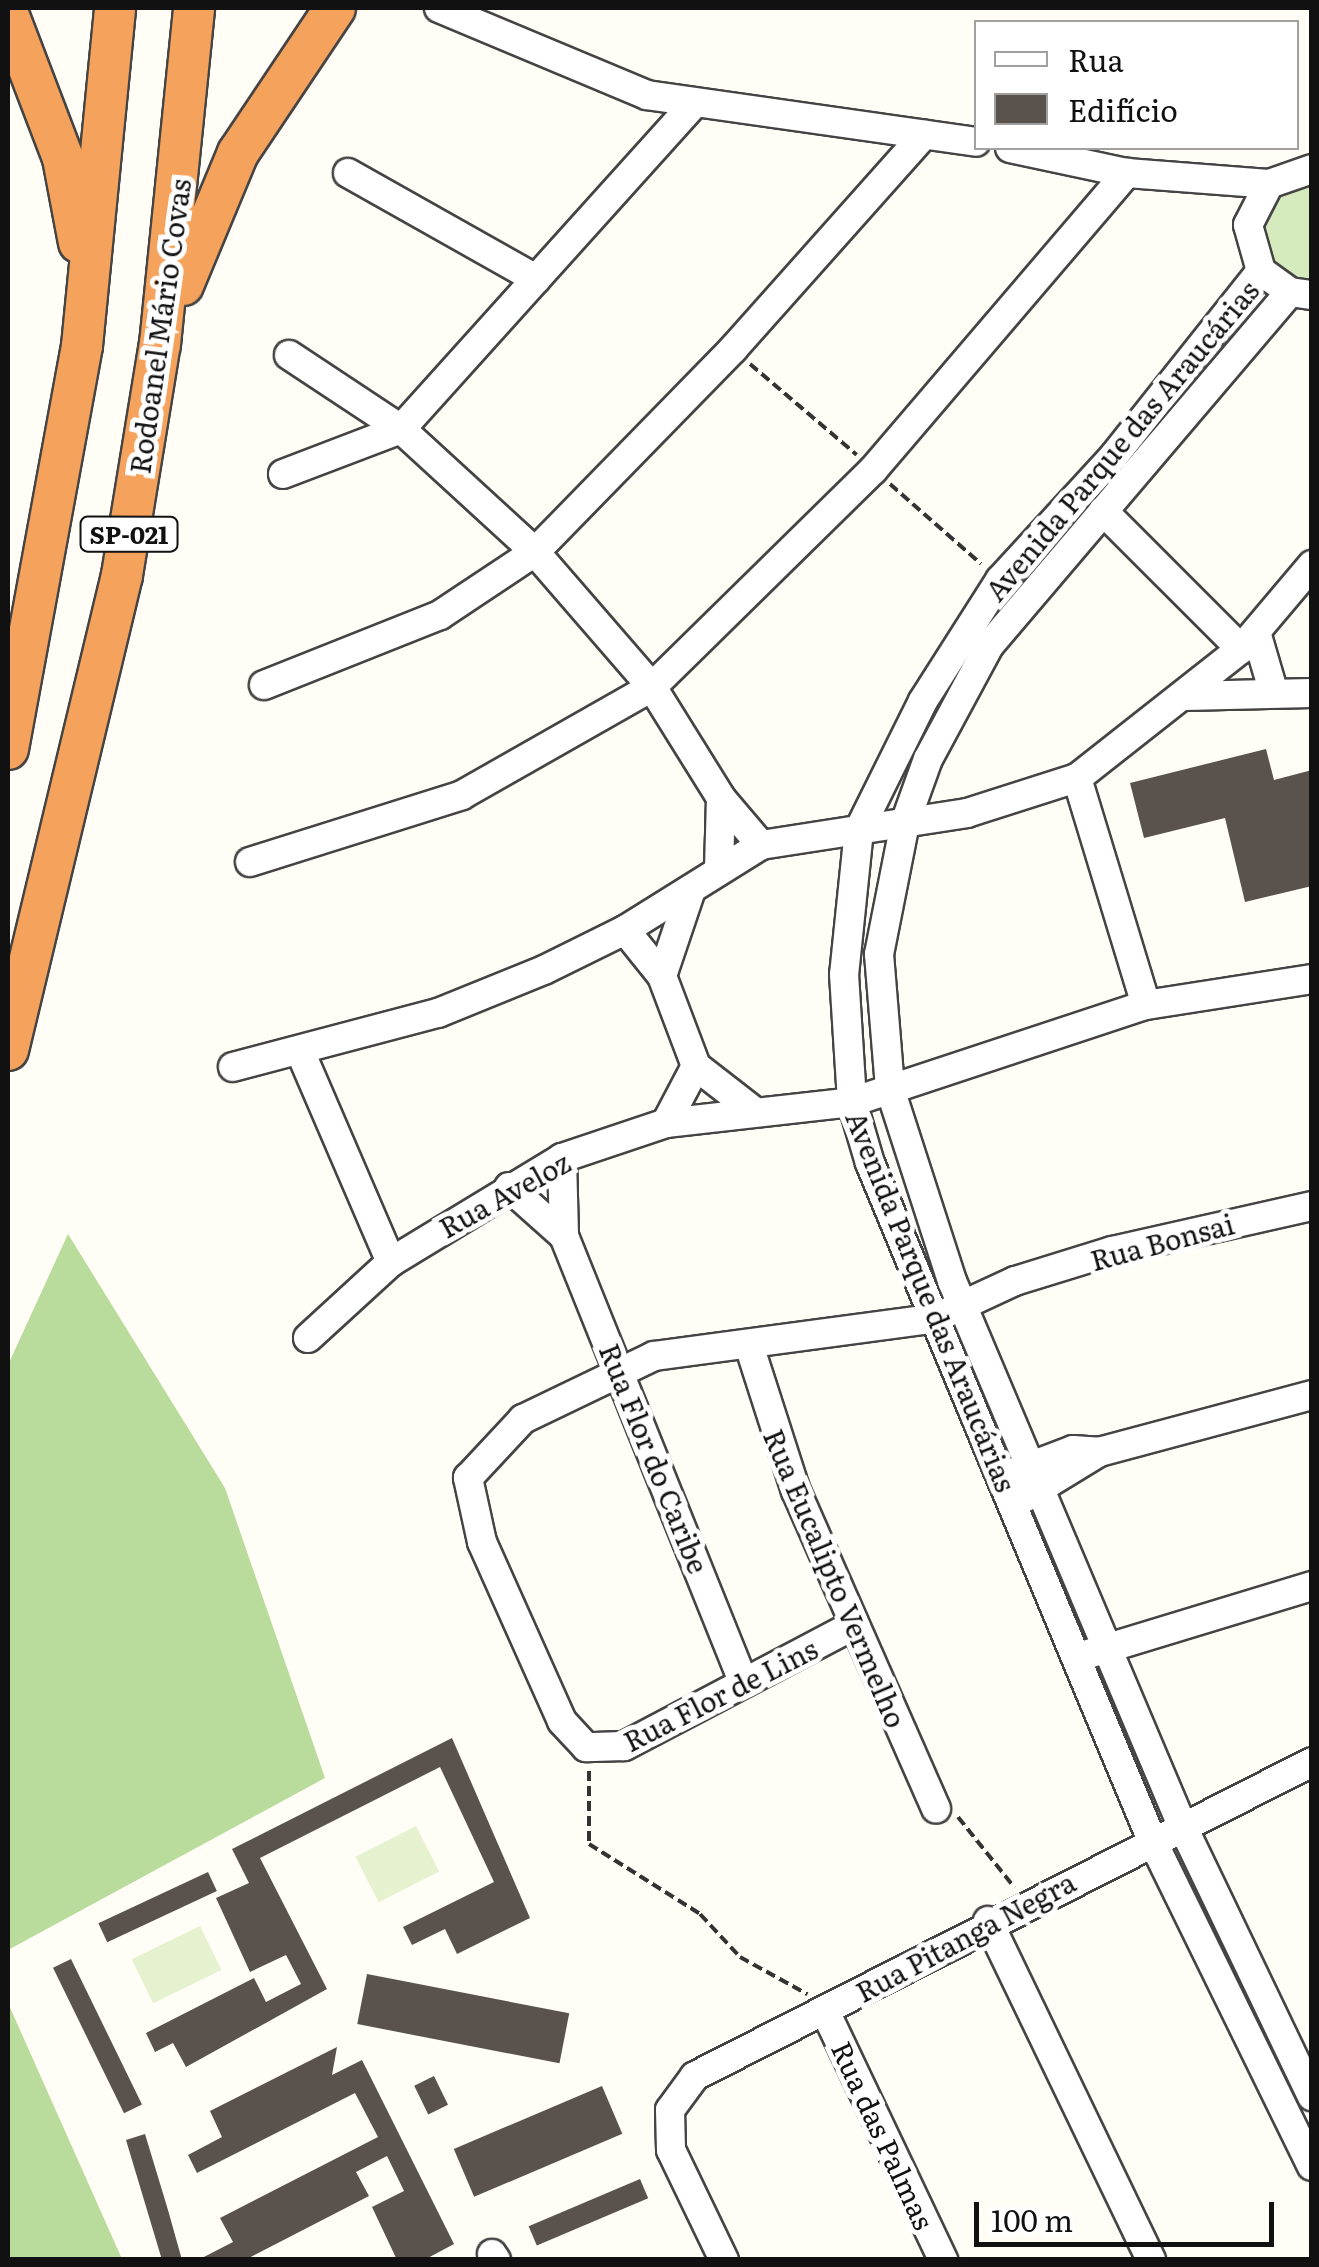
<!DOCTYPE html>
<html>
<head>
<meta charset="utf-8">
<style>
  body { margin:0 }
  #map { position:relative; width:1319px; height:2267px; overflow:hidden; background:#fffdf5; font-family:Literata,serif }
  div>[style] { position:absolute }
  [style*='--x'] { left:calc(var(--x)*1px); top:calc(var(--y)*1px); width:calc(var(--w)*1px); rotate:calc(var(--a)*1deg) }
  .green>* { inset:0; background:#d5ebbd }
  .forest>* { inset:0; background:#b9dc9c }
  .pitch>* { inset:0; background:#e6f2cf; transform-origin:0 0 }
  .building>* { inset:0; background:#5a524d; transform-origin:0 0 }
  .path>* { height:4px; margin-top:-2px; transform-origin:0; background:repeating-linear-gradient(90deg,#333 0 10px,transparent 0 15px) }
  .roads { filter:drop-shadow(2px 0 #444) drop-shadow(-2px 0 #444) drop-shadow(0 2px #444) drop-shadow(0 -2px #444) }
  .minor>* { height:28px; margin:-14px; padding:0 14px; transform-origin:14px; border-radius:14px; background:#fff }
  .highway>* { height:40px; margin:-20px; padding:0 20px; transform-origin:20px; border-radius:20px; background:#f5a25d }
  span { translate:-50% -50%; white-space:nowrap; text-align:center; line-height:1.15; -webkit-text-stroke:10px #fff; paint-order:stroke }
  .shield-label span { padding:2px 8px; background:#fff; border:2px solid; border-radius:8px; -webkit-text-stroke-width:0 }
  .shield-label { font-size:25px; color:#111; font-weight:700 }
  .street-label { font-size:28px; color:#111 }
  .frame { position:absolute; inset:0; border:10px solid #111; pointer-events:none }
  .legend { position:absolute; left:974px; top:20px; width:325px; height:130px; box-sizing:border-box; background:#fff; border:2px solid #a0a0a0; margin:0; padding:12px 18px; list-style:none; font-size:30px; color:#111 }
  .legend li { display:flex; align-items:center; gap:20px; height:50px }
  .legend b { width:50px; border:2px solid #a0a0a0 }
  .scale { position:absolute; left:974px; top:2202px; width:300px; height:45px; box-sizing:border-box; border:5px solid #111; border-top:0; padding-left:12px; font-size:30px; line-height:35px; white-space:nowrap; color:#111; -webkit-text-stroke:8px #fff; paint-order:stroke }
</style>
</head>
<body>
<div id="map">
  <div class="green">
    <i style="clip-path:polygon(1311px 180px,1311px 284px,1283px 276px,1262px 249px,1271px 198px)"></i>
  </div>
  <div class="forest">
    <i style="clip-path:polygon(68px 1234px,225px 1488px,325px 1778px,8px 1950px,8px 1365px)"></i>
    <i style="clip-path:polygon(8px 2003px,122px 2259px,8px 2259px)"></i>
  </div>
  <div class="pitch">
    <i style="left:416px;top:1826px;width:51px;height:68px;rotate:63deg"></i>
    <i style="left:200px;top:1926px;width:49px;height:76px;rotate:64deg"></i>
  </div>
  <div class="building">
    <i style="clip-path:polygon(1266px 749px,1274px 780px,1312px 770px,1312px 886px,1245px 902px,1225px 818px,1144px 838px,1130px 783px)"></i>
    <i style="clip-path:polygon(452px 1738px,530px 1918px,457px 1954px,445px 1929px,412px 1945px,403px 1927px,494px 1882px,440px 1767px,260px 1858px,327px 1989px,186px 2067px,173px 2043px,155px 2052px,146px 2033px,254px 1978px,266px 2002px,301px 1984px,286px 1955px,250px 1972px,216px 1898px,249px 1883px,232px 1849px)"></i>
    <i style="left:208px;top:1872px;width:21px;height:121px;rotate:65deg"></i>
    <i style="left:71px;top:1959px;width:162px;height:20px;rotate:64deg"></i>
    <i style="left:367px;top:1974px;width:206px;height:51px;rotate:11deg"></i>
    <i style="clip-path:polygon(337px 2047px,332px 2075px,362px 2060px,454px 2244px,424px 2260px,397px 2260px,372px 2207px,404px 2191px,387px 2156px,356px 2172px,369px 2196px,245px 2260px,198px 2260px,233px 2242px,220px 2218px,378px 2137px,355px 2093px,197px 2173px,188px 2155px,222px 2137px,210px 2111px)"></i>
    <i style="left:434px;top:2076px;width:32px;height:22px;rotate:64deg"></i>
    <i style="left:602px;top:2086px;width:52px;height:161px;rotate:67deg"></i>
    <i style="clip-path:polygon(145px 2134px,168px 2210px,182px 2260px,162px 2260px,126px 2140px)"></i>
    <i style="left:640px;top:2179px;width:21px;height:121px;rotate:67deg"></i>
  </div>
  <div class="path">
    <i style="--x:750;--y:364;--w:140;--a:40.4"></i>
    <i style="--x:890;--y:484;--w:121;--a:41.3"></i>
    <i style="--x:589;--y:1771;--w:73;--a:90"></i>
    <i style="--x:589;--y:1844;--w:131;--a:32.2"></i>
    <i style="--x:700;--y:1914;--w:59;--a:47.1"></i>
    <i style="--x:740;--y:1957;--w:77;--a:28.9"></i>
    <i style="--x:958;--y:1817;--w:90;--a:51.3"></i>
  </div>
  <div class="roads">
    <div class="minor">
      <i style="--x:439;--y:8;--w:225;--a:22.7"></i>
      <i style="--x:647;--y:95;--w:332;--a:8.1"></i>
      <i style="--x:1010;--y:148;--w:120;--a:12.1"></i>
      <i style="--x:1127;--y:173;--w:142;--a:4.4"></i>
      <i style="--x:1312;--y:169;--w:46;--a:160.8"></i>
      <i style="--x:1269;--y:184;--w:46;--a:117.1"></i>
      <i style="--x:1248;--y:225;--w:48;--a:74.2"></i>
      <i style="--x:1261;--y:271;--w:36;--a:36"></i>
      <i style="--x:1290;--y:292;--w:22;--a:8"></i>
      <i style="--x:348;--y:173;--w:216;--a:29.4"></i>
      <i style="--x:1261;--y:271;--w:236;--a:128.5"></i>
      <i style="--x:1114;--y:456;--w:168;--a:132.6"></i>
      <i style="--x:1000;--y:580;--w:143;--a:122.5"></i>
      <i style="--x:923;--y:701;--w:144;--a:116.4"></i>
      <i style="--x:859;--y:830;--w:145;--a:95.9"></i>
      <i style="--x:844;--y:974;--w:128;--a:86.4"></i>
      <i style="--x:852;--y:1102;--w:64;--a:73.6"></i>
      <i style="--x:870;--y:1163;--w:731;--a:67.4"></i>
      <i style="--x:1151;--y:1838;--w:365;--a:63.9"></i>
      <i style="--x:1290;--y:292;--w:462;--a:130.4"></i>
      <i style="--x:990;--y:644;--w:131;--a:118.3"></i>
      <i style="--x:928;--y:759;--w:68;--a:109.8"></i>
      <i style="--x:905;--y:823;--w:134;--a:101.2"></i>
      <i style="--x:879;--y:954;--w:135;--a:85.3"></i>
      <i style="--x:890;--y:1089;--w:202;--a:72.1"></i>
      <i style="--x:952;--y:1281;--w:588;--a:67.1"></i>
      <i style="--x:1181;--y:1823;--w:303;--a:64.4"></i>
      <i style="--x:289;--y:355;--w:134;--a:33.5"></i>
      <i style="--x:401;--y:429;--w:182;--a:42.5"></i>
      <i style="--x:535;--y:552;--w:179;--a:49.1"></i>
      <i style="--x:652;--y:687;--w:131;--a:58.1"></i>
      <i style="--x:721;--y:798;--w:62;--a:49.6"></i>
      <i style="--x:283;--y:474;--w:126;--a:-20.9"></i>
      <i style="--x:401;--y:429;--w:435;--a:-48"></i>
      <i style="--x:1103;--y:511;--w:195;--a:45"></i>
      <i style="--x:1256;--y:632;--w:60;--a:73.7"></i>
      <i style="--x:264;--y:685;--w:189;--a:-21.7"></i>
      <i style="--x:440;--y:615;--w:114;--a:-33.6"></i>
      <i style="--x:535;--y:552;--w:284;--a:-45.7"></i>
      <i style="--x:733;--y:349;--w:287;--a:-48.3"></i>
      <i style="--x:1185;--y:696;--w:127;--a:-1.4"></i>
      <i style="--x:1077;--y:778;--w:237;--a:73.1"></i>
      <i style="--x:250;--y:862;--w:222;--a:-17.5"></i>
      <i style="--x:462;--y:795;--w:219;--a:-29.6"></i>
      <i style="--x:652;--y:687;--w:310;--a:-44.5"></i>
      <i style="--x:873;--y:470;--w:391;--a:-49.5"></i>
      <i style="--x:719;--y:869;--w:71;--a:-88.4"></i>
      <i style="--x:625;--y:930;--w:59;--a:51.2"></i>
      <i style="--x:662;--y:976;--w:96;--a:69.3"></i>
      <i style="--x:696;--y:1066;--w:75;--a:37.9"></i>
      <i style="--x:662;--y:976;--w:91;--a:-71.4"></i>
      <i style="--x:300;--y:1051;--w:230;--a:66.7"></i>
      <i style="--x:233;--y:1067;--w:212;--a:-14.8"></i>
      <i style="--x:438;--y:1013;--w:114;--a:-22.1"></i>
      <i style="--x:544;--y:970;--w:90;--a:-26.3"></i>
      <i style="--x:625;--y:930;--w:160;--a:-32"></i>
      <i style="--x:761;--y:845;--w:208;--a:-8.8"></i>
      <i style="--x:967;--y:813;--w:115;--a:-17.7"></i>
      <i style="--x:1077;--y:778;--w:209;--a:-38.2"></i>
      <i style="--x:1241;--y:649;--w:110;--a:-49.8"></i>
      <i style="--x:666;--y:1123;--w:64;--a:-62.2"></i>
      <i style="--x:562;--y:1158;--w:78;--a:88.5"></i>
      <i style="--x:564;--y:1236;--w:480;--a:68.1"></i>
      <i style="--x:509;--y:1187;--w:74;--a:41.7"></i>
      <i style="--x:308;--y:1338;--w:113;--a:-42.5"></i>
      <i style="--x:391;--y:1262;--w:200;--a:-31.3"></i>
      <i style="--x:562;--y:1158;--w:110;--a:-18.6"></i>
      <i style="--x:666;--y:1123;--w:187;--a:-6.4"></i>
      <i style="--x:852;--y:1102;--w:310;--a:-18.3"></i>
      <i style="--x:1146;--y:1005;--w:168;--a:-8.9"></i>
      <i style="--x:749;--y:1345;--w:153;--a:72.2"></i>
      <i style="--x:796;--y:1491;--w:347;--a:66.2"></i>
      <i style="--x:1015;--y:1472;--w:62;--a:-20.8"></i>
      <i style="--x:1073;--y:1450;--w:26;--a:4"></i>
      <i style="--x:1099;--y:1452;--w:220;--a:-15"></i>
      <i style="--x:1024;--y:1498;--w:88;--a:-31.5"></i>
      <i style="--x:852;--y:1626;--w:258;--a:152.2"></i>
      <i style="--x:624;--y:1746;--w:38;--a:178"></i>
      <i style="--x:586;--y:1747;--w:35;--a:-133"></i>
      <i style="--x:562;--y:1721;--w:196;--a:-114.1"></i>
      <i style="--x:482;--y:1542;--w:66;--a:-102.3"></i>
      <i style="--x:468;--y:1478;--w:81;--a:-47"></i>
      <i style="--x:523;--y:1419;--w:145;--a:-25.7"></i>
      <i style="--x:654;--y:1356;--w:281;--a:-7.6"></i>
      <i style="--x:933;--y:1319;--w:90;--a:-24.9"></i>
      <i style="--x:1015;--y:1281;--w:102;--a:-17.2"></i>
      <i style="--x:1112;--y:1251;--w:205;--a:-12.7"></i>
      <i style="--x:1088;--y:1654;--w:234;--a:-16.9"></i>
      <i style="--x:988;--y:1921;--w:376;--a:64.3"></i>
      <i style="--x:825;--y:2011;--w:276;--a:64.6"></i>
      <i style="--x:492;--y:2254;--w:7;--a:56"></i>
      <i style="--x:724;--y:2260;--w:122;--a:-115.7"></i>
      <i style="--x:671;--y:2150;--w:40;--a:-91.4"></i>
      <i style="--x:670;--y:2110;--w:42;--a:-53.7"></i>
      <i style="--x:695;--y:2076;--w:692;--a:-26.97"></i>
    </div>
    <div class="highway">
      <i style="--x:8;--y:14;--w:154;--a:69.1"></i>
      <i style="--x:63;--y:158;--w:86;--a:79.3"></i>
      <i style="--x:183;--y:285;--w:143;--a:-67.4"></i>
      <i style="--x:238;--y:153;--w:174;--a:-56.2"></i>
      <i style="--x:8;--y:749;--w:410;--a:-79.6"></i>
      <i style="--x:82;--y:346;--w:340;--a:-84.4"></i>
      <i style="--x:8;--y:1050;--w:488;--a:-76.5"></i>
      <i style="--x:122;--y:575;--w:234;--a:-80.7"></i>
      <i style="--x:160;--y:344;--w:338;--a:-84.2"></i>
    </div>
  </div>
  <div class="shield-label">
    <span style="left:129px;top:534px">SP-021</span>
  </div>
  <div class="street-label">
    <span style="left:159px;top:326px;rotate:-82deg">Rodoanel Mário Covas</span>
    <span style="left:1121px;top:440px;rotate:-50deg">Avenida Parque das Araucárias</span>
    <span style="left:504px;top:1194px;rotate:-29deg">Rua Aveloz</span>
    <span style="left:1162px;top:1241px;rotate:-15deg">Rua Bonsai</span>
    <span style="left:932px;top:1301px;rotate:68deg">Avenida Parque das Araucárias</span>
    <span style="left:655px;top:1458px;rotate:68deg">Rua Flor do Caribe</span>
    <span style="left:836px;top:1578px;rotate:67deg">Rua Eucalipto Vermelho</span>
    <span style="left:720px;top:1694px;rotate:-27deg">Rua Flor de Lins</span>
    <span style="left:965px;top:1936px;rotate:-28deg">Rua Pitanga Negra</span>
    <span style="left:884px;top:2135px;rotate:65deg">Rua das Palmas</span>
  </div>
  <div class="frame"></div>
  <ul class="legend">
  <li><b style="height:12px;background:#fff"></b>Rua</li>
  <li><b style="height:28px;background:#5a524d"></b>Edifício</li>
  </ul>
  <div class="scale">100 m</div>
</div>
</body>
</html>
